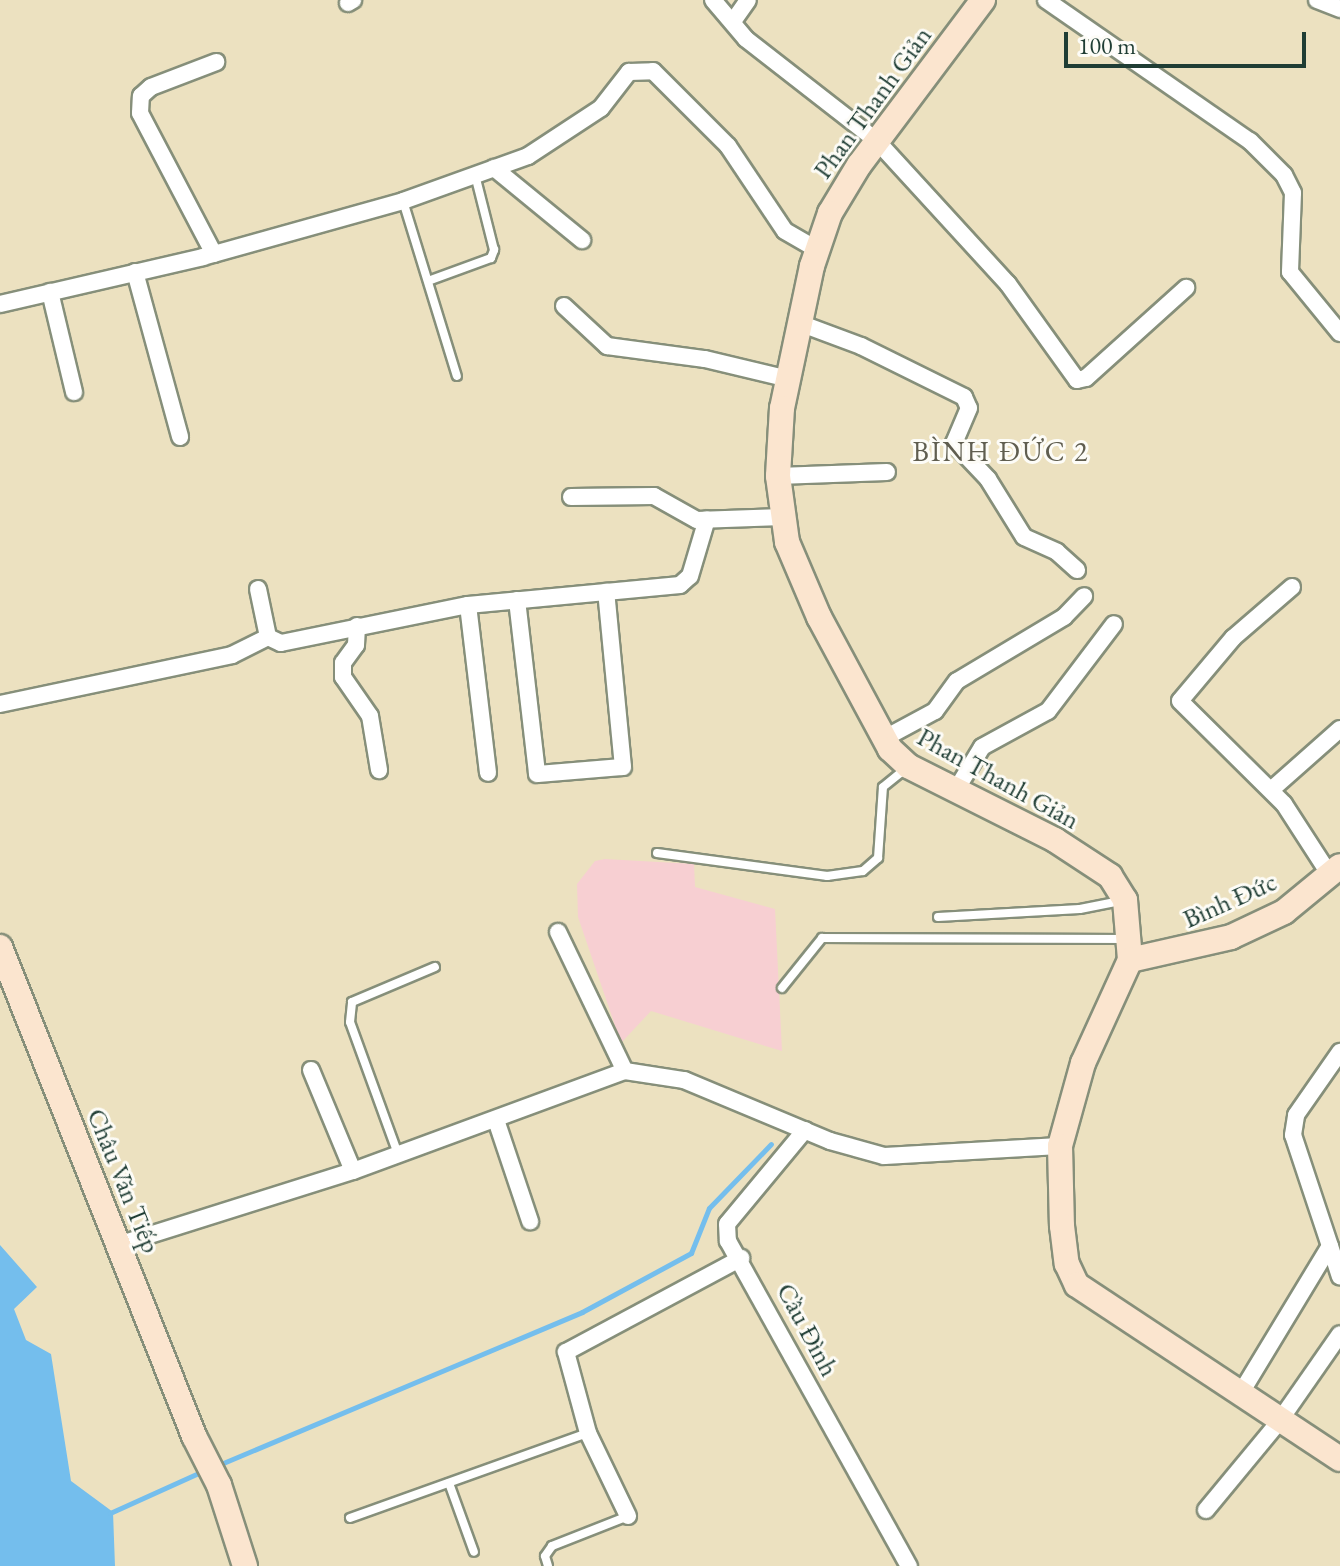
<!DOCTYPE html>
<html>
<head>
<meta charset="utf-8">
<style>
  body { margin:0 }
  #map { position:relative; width:1340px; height:1566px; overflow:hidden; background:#ece1c0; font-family:"EB Garamond",serif }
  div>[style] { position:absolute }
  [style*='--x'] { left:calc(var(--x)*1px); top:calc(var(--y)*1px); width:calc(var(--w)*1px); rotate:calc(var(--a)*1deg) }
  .built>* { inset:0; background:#f7cfd2 }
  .water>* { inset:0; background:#74beed }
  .stream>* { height:5px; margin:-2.5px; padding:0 2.5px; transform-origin:2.5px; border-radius:2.5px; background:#74beed }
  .roads { filter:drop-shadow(2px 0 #868f7a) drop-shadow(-2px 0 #868f7a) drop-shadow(0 2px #868f7a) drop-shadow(0 -2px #868f7a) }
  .lane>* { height:8px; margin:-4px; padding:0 4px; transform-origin:4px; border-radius:4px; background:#fff }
  .street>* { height:16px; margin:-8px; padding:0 8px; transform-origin:8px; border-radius:8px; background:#fff }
  .secondary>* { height:24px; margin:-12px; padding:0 12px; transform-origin:12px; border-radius:12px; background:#fbe5cf }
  span { translate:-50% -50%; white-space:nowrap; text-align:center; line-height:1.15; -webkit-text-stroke:6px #fdfcf7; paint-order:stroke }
  .street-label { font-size:26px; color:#1f3d34 }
  .neighbourhood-label { font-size:28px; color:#605e50; letter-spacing:2px }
  .scale { position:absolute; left:1064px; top:32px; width:242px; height:36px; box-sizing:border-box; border:4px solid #1f3d34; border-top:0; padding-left:10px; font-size:24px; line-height:28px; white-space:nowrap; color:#1f3d34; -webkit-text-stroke:6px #fdfcf7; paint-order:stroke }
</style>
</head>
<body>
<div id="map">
  <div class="built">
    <i style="clip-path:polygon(605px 859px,694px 864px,695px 887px,775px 909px,782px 1051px,651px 1011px,621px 1043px,578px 917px,577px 884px,595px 861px)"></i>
  </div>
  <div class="water">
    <i style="clip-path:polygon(0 1245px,37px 1287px,14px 1309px,26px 1340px,51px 1354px,71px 1481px,113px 1512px,115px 1566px,0 1566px)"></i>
  </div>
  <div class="stream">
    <i style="--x:216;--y:1466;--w:397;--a:-22.8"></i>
    <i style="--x:582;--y:1312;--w:124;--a:-28.4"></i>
    <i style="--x:691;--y:1253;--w:48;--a:-68.2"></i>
    <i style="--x:709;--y:1208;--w:89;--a:-45.9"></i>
    <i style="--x:110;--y:1513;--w:102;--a:-24.3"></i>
  </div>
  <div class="roads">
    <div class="lane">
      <i style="--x:403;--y:201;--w:183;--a:72.9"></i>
      <i style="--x:428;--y:281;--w:67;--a:-20.1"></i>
      <i style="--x:491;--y:258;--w:9;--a:-69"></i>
      <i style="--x:494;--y:250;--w:77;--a:-104.2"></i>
      <i style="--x:657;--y:853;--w:172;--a:7.7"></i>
      <i style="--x:827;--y:876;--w:36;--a:-8"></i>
      <i style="--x:863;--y:871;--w:20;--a:-41"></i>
      <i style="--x:878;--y:858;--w:71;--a:-86"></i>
      <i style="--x:883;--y:787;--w:28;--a:-39"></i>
      <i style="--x:938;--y:917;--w:142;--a:-3.2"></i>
      <i style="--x:1080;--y:909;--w:41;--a:-11.3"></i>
      <i style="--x:782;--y:988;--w:64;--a:-51.3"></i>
      <i style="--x:822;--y:938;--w:303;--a:0.2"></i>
      <i style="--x:398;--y:1154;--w:140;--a:-110"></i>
      <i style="--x:350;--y:1022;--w:20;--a:-84"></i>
      <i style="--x:352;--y:1002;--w:90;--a:-22.9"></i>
      <i style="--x:449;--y:1483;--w:73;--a:70.1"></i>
      <i style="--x:350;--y:1518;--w:253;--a:-19.7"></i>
      <i style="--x:548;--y:1566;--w:10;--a:-107"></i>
      <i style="--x:545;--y:1556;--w:12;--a:-55"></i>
      <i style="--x:552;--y:1546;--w:82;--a:-21.5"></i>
    </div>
    <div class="street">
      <i style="--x:713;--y:0;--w:51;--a:49.8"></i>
      <i style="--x:746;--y:39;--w:166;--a:37.9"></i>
      <i style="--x:877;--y:141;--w:194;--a:47.5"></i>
      <i style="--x:1008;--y:284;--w:118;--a:54.3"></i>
      <i style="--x:1077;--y:380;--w:9;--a:-13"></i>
      <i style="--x:1086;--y:378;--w:135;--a:-42"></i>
      <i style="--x:1046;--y:0;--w:248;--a:34.7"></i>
      <i style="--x:1250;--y:141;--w:48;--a:45"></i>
      <i style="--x:1284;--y:175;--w:20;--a:63"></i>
      <i style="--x:1293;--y:193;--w:79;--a:92.2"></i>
      <i style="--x:1290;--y:272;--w:79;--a:50.7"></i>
      <i style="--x:1317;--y:0;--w:25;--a:21"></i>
      <i style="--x:348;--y:3;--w:6;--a:-31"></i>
      <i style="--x:734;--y:20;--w:24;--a:-55"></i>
      <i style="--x:494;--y:168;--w:114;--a:39.3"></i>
      <i style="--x:214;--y:254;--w:159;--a:-117.7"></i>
      <i style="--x:140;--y:113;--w:17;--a:-87"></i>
      <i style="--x:141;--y:96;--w:13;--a:-42"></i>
      <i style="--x:151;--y:87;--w:70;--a:-21"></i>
      <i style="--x:135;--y:272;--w:171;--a:74.7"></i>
      <i style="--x:50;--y:292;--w:103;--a:76.5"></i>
      <i style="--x:0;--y:304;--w:208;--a:-13"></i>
      <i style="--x:203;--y:257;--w:208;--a:-15.6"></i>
      <i style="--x:403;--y:201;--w:133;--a:-19.8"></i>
      <i style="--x:528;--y:156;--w:87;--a:-33.3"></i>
      <i style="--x:601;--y:108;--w:46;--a:-52.1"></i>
      <i style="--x:629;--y:72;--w:24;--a:-2"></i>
      <i style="--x:653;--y:71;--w:106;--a:45"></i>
      <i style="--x:728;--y:146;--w:102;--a:56.2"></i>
      <i style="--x:785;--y:231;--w:38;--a:30"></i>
      <i style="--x:564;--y:306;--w:59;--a:42.9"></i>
      <i style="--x:607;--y:346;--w:99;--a:7.6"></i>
      <i style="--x:705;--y:359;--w:85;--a:13.5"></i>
      <i style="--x:802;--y:324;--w:63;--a:20.4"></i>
      <i style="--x:861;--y:346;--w:115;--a:26.3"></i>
      <i style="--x:964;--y:397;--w:12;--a:66"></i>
      <i style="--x:969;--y:408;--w:38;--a:113"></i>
      <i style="--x:954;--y:443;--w:50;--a:46.6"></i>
      <i style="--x:988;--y:479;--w:68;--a:58.2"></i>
      <i style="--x:1024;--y:537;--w:36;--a:24"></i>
      <i style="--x:1057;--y:552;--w:27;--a:42"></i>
      <i style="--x:778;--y:476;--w:109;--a:-2.1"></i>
      <i style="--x:571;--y:497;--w:83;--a:-0.7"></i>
      <i style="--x:654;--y:496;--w:49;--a:29.2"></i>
      <i style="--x:697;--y:520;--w:85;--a:-2"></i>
      <i style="--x:1292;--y:587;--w:78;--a:139.2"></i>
      <i style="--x:1233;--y:638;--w:82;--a:130.1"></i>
      <i style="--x:1180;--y:701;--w:146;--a:44.7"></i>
      <i style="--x:1284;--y:804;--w:85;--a:57.1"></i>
      <i style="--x:258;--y:589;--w:49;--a:78.2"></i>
      <i style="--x:268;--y:637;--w:14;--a:25"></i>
      <i style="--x:281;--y:643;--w:191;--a:-11.5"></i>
      <i style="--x:468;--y:605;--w:213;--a:-5.4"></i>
      <i style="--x:680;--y:585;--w:13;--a:-42"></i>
      <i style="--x:690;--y:576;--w:59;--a:-73.4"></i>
      <i style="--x:517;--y:600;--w:175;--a:83.4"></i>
      <i style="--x:537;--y:774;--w:86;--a:-4.7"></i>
      <i style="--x:623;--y:767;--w:176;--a:-95.5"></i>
      <i style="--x:468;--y:605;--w:169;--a:83.2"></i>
      <i style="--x:357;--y:626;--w:19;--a:93"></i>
      <i style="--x:356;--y:645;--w:22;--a:126"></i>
      <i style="--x:343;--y:663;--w:14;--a:90"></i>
      <i style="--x:343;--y:677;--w:47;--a:55.3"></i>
      <i style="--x:370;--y:716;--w:55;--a:80.5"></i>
      <i style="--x:0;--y:704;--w:237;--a:-11.9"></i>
      <i style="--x:232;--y:655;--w:40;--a:-26.6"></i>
      <i style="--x:883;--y:739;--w:59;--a:-28.3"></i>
      <i style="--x:935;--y:711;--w:37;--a:-54"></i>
      <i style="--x:957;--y:681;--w:125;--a:-30.9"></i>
      <i style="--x:1064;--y:617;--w:29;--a:-46"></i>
      <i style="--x:956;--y:790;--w:50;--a:-58.8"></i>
      <i style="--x:982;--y:747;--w:75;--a:-28.6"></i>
      <i style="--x:1048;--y:711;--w:109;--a:-52.8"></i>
      <i style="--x:1271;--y:790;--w:92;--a:-41.5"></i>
      <i style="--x:558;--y:932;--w:154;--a:64.3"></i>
      <i style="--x:311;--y:1070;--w:109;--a:67.4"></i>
      <i style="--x:496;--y:1120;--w:107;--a:71.4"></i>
      <i style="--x:805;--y:1130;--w:122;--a:129.7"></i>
      <i style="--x:727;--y:1224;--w:17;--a:87"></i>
      <i style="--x:728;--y:1241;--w:372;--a:60.9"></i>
      <i style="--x:118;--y:1245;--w:246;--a:-17.5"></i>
      <i style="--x:353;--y:1171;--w:290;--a:-20.2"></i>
      <i style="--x:625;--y:1071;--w:60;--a:8.7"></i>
      <i style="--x:684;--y:1080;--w:158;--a:22.7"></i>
      <i style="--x:830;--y:1141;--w:56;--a:15.5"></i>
      <i style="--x:884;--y:1156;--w:176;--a:-3.3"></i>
      <i style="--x:1330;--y:1246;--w:32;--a:72"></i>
      <i style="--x:1239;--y:1396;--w:175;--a:-58.8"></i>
      <i style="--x:1330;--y:1246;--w:117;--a:-108.4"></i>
      <i style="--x:1293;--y:1135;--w:20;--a:-81"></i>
      <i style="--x:1296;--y:1115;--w:77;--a:-55.1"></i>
      <i style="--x:1206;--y:1510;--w:113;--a:-50.4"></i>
      <i style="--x:1278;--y:1423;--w:108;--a:-55.1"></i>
      <i style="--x:628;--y:1516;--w:92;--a:-115.7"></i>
      <i style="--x:588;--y:1433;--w:84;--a:-105.2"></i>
      <i style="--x:566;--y:1352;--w:199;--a:-28.2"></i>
    </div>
    <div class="secondary">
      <i style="--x:983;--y:0;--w:206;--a:126.9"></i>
      <i style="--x:859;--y:165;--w:56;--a:121.1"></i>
      <i style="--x:830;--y:213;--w:56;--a:108.8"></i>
      <i style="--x:812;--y:266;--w:145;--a:101.9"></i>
      <i style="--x:782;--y:408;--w:68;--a:93.4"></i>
      <i style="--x:778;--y:476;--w:67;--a:82.2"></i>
      <i style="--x:787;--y:542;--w:82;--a:66.9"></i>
      <i style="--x:819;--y:617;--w:150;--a:61.7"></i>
      <i style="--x:890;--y:749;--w:25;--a:43"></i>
      <i style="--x:908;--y:766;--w:165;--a:26.7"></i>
      <i style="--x:1055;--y:840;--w:66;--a:33.2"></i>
      <i style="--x:1110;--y:876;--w:28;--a:58"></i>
      <i style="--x:1125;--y:900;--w:60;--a:85.2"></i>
      <i style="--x:1130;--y:960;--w:113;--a:114.5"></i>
      <i style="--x:1083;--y:1063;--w:86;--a:105.5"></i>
      <i style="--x:1060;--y:1146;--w:80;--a:88.6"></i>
      <i style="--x:1062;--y:1226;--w:38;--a:83"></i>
      <i style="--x:1067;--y:1264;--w:23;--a:65"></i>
      <i style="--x:1077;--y:1285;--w:315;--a:33.5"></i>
      <i style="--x:0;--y:947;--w:526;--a:68.36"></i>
      <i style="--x:194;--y:1436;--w:55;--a:63"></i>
      <i style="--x:219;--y:1485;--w:85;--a:72.2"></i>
      <i style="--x:1130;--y:960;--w:104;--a:-12.8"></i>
      <i style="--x:1231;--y:937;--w:59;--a:-25.3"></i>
      <i style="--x:1284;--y:912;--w:72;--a:-39.4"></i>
    </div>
  </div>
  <div class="street-label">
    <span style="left:873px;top:103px;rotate:-54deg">Phan Thanh Giản</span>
    <span style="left:998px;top:779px;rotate:29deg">Phan Thanh Giản</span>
    <span style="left:1230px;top:901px;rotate:-24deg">Bình Đức</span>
    <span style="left:123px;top:1181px;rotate:68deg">Châu Văn Tiếp</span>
    <span style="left:807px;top:1330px;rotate:62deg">Cầu Đình</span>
  </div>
  <div class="neighbourhood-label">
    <span style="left:1001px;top:451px">BÌNH ĐỨC 2</span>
  </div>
  <div class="scale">100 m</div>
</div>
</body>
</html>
